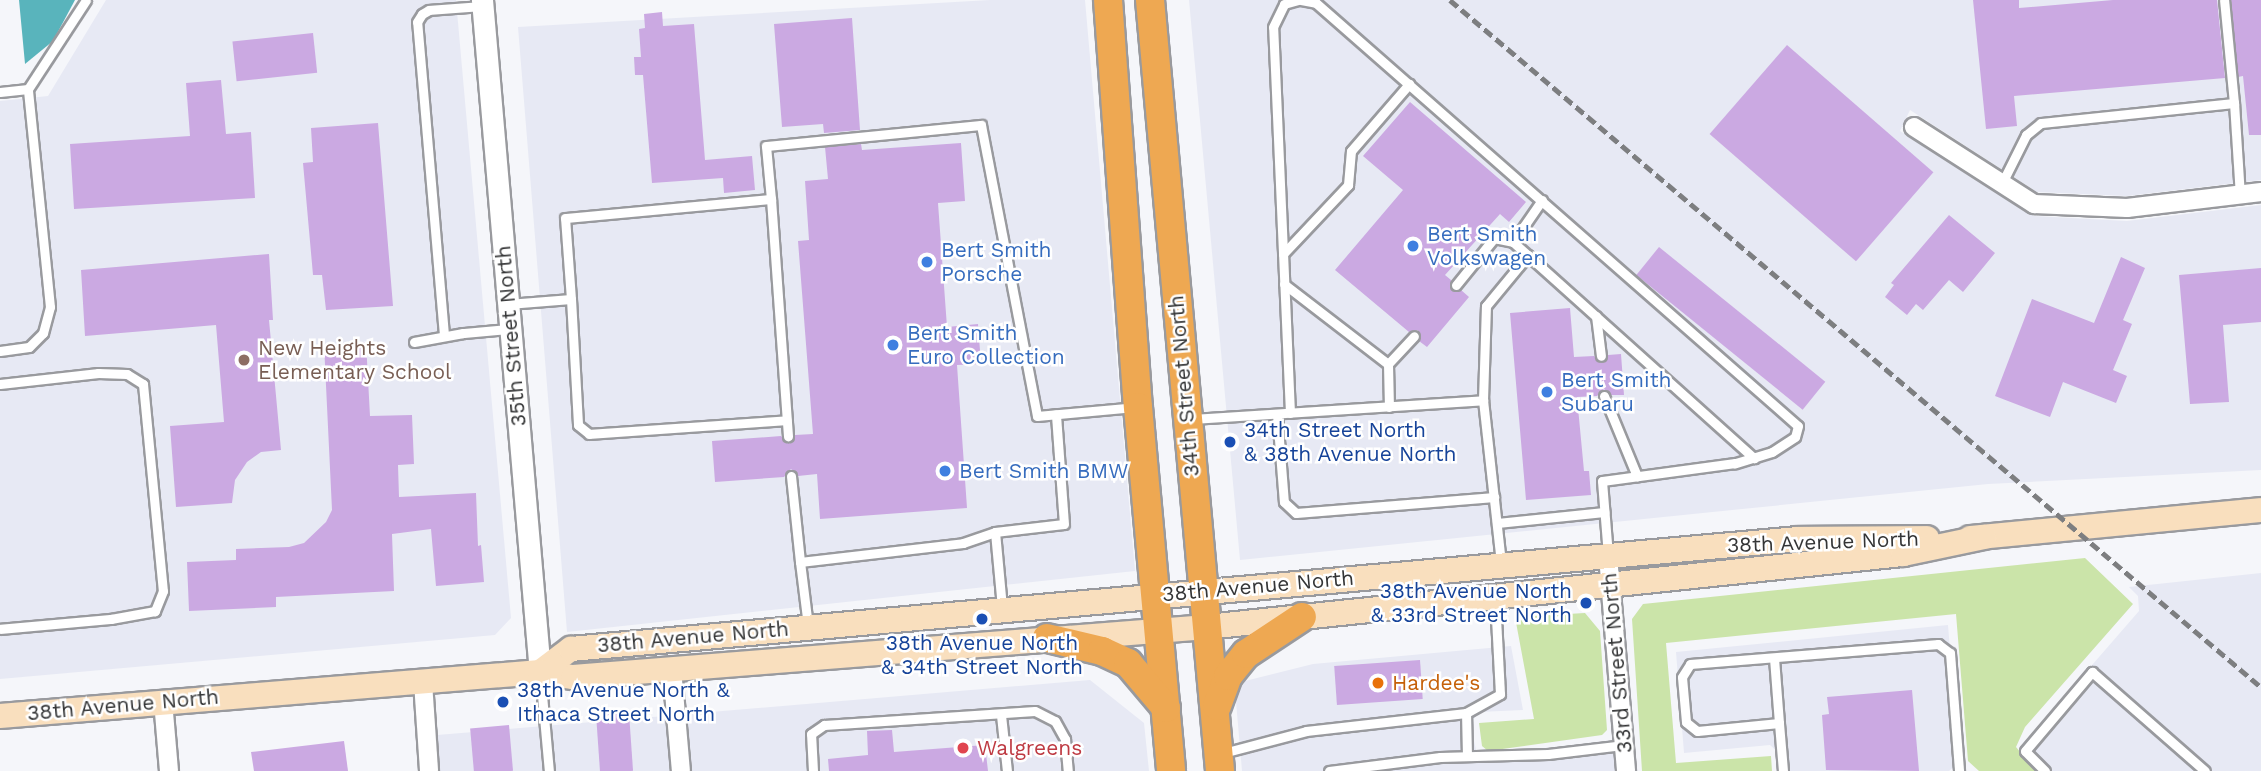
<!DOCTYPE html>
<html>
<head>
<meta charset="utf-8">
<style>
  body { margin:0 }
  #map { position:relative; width:2261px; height:771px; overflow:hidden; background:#f5f6fa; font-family:"Work Sans",sans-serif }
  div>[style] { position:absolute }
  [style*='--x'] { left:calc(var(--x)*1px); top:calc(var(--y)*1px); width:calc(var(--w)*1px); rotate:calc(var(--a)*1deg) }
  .built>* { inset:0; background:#e7e9f4 }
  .green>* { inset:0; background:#cbe4a9 }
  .water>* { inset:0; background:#59b4bc }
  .building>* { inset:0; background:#cba9e2; transform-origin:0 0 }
  .roads { filter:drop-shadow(2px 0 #999a9e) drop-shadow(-2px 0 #999a9e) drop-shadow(0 2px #999a9e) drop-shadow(0 -2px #999a9e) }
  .service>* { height:9px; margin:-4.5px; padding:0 4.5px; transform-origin:4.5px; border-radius:4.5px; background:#fff }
  .minor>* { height:18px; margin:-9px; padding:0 9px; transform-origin:9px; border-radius:9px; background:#fff }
  .tertiary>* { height:21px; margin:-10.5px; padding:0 10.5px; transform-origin:10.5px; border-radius:10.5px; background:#fff }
  .secondary>* { height:24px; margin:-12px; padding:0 12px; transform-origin:12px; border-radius:12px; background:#f9dfbe }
  .trunk>* { height:28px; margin:-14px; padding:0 14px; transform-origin:14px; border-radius:14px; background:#eea852 }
  .rail>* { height:5px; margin-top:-2.5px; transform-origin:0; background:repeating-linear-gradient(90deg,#7d7e80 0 10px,transparent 0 15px) }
  .dots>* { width:19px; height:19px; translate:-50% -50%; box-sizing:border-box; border:4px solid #fff; border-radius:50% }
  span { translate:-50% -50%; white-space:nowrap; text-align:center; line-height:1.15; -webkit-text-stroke:5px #fff; paint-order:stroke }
  .shop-label { font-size:21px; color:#366cbe }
  .left { translate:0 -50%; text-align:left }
  .street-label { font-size:21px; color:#343536 }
  .education-label { font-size:21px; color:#785e54 }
  .transit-label { font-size:21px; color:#164399 }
  .right { translate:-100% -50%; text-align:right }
  .food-label { font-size:21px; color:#c56008 }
  .health-label { font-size:21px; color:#be3a42 }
</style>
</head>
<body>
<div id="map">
  <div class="built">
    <i style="clip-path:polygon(106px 0,456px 0,511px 618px,495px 635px,0 679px,0 101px,48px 96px)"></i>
    <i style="clip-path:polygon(990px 0,1085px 0,1135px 571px,567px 632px,518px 27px)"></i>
    <i style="clip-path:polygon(1189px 0,2261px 0,2261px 180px,2127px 196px,2037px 192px,1910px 110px,1900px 131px,2034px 216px,2127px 221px,2261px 205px,2261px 470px,1988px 484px,1240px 560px)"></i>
    <i style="clip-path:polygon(2261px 573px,2261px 771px,2047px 771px,2028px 745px,2033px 733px,2139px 611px,2138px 596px,2129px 587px)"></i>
    <i style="clip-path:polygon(1948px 625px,1959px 762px,1949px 771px,1781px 771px,1781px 755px,1770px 745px,1684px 753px,1676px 652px)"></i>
    <i style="clip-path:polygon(1511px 646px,1523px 710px,1479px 712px,1470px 724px,1477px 754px,1490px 761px,1603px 746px,1613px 739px,1616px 771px,1242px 771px,1235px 690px,1237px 683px,1313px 664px)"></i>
    <i style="clip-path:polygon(1090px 680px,1144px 723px,1149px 771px,692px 771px,687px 714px)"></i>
    <i style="clip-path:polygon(665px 716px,670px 771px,440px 771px,437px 735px)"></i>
  </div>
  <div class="green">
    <i style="clip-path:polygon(2085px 558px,2133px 604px,2025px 727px,2016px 747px,2036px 771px,1979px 771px,1968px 761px,1956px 614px,1666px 643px,1676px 763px,1771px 756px,1772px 771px,1642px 771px,1632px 619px,1643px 604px)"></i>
    <i style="clip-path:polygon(1585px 613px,1600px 631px,1607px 730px,1602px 735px,1488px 751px,1482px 746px,1479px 723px,1534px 719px,1515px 617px)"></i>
  </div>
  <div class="water">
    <i style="clip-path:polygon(19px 0,75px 0,53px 41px,25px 64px)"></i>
  </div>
  <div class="building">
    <i style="clip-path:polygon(1973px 0,2019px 0,2019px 8px,2113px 0,2217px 0,2225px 78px,2014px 96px,2017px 126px,1986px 129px)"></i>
    <i style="clip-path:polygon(2231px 0,2261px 0,2261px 135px,2249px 135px,2243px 76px,2238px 77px)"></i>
    <i style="clip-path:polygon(662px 12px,663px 26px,694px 24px,705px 160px,752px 156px,755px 190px,724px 193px,723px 178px,652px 183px,643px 75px,635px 75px,634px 57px,641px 57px,639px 29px,645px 28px,644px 14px)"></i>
    <i style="clip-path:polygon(852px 18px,860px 130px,824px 133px,823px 124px,782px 127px,774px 24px)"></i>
    <i style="left:313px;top:33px;width:40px;height:81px;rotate:84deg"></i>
    <i style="left:1787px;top:45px;width:194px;height:118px;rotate:41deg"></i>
    <i style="clip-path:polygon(221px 80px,226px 134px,251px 132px,255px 198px,74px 209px,70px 144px,190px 136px,186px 83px)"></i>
    <i style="clip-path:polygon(1410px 102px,1526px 202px,1509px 222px,1500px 214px,1445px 275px,1451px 280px,1451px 290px,1461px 290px,1469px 297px,1427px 347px,1419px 341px,1418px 330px,1409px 332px,1335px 270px,1403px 190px,1363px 156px)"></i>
    <i style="clip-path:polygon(378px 123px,393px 306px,326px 310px,322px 275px,313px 275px,303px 163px,313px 162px,311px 128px)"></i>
    <i style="clip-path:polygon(961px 143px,965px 201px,938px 203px,947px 327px,978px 324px,981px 364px,957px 365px,967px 508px,820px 519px,817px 474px,798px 476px,791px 469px,784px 477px,715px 482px,712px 441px,781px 436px,788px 443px,795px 435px,813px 434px,798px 241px,809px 240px,805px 181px,828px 179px,825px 147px,861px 144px,862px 150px)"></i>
    <i style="clip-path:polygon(1949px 215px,1995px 253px,1963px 292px,1949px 280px,1923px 310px,1916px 304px,1907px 315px,1885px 297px,1894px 285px,1891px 283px)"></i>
    <i style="left:1659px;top:247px;width:214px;height:36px;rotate:39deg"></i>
    <i style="clip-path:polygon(269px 254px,273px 320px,269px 320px,281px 450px,261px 452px,247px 462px,235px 480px,232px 503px,176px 507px,170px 426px,224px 422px,216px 325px,85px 336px,81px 270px)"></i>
    <i style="clip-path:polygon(2121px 257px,2145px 268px,2123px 320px,2132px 324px,2113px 370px,2127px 376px,2116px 403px,2063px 382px,2050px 417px,1995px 396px,2032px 299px,2094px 323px)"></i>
    <i style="clip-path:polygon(2261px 268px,2261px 322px,2223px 325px,2229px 402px,2190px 404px,2179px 275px)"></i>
    <i style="clip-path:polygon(1570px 308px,1574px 357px,1594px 356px,1601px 363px,1608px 355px,1621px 354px,1624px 395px,1611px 395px,1604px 389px,1597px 396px,1577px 397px,1584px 471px,1589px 471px,1591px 495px,1526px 500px,1510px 313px)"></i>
    <i style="clip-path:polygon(366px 342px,370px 416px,412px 415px,414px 464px,398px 465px,399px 497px,476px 493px,478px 546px,481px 545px,484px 582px,436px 586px,431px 529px,392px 534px,394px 591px,276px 597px,276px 607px,189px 611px,187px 562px,236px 560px,236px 549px,289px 547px,304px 543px,326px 522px,332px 510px,324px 344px)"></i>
    <i style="left:1420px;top:660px;width:39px;height:86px;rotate:86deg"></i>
    <i style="clip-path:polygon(1912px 690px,1919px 771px,1826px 770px,1822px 715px,1829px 714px,1827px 697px)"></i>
    <i style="left:629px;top:713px;width:58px;height:33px;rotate:86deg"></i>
    <i style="left:509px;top:725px;width:46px;height:39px;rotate:85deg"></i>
    <i style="clip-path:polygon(892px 730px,894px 752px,985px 745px,988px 771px,829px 771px,828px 759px,868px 755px,867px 731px)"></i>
    <i style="clip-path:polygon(344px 741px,348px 771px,254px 771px,251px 752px)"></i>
  </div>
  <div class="roads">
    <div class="service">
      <i style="--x:1301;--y:0;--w:15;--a:11"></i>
      <i style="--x:1316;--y:3;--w:641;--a:41.27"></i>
      <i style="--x:1798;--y:426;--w:11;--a:105"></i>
      <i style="--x:1795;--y:437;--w:27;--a:147"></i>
      <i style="--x:1772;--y:452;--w:39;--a:163"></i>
      <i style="--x:1735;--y:463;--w:134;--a:172.3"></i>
      <i style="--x:1602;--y:481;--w:75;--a:85.4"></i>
      <i style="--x:0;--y:92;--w:28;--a:-6"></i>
      <i style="--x:2234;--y:103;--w:92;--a:86.3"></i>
      <i style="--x:2002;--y:183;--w:54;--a:-63.4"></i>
      <i style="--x:2026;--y:135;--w:19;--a:-39"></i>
      <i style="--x:2041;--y:123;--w:194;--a:-5.9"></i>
      <i style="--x:2234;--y:103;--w:103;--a:-95.5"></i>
      <i style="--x:771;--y:199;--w:238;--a:85.9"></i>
      <i style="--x:1542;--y:200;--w:51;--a:124.6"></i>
      <i style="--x:1513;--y:242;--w:324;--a:41.9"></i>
      <i style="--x:1283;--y:254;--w:95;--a:-46.7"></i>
      <i style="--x:1348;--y:185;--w:34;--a:-85"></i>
      <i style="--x:1351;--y:151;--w:89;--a:-49.1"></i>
      <i style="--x:1284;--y:284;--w:131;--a:37.6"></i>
      <i style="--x:1388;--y:364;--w:43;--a:88.7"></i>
      <i style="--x:1456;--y:285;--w:60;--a:-51"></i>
      <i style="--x:1494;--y:238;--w:19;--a:12"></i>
      <i style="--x:571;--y:299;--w:126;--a:86.8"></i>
      <i style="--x:578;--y:425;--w:14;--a:39"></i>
      <i style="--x:589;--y:434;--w:198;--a:-4"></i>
      <i style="--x:508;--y:304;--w:63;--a:-4.5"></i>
      <i style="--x:571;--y:299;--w:81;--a:-94.2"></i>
      <i style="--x:565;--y:218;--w:207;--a:-5.3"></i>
      <i style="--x:771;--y:199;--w:53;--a:-95.4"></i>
      <i style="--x:766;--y:146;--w:216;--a:-5.6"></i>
      <i style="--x:981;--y:125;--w:296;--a:79.1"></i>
      <i style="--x:1037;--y:416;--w:98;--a:-5.2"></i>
      <i style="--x:1596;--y:316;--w:40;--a:82.9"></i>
      <i style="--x:444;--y:335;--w:314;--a:-94.9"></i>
      <i style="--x:417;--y:22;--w:9;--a:-58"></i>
      <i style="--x:422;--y:14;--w:8;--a:-30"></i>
      <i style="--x:429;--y:10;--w:52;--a:-4.4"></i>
      <i style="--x:414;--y:342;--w:50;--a:-10.4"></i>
      <i style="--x:463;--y:333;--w:46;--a:-5"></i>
      <i style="--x:0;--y:351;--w:29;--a:-8"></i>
      <i style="--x:29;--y:347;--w:20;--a:-45"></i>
      <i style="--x:43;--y:333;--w:27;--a:-75"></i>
      <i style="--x:50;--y:307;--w:219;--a:-95.8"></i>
      <i style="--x:28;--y:89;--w:106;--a:-56.9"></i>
      <i style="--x:1388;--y:364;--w:38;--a:-47"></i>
      <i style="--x:0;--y:384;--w:99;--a:-6.4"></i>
      <i style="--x:98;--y:373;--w:29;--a:2"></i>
      <i style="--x:127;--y:374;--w:19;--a:32"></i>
      <i style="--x:143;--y:384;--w:208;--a:84.5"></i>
      <i style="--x:163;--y:591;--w:22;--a:112"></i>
      <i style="--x:155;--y:611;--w:45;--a:169.7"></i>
      <i style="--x:111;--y:619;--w:111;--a:174.9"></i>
      <i style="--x:1604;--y:396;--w:87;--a:67.6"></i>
      <i style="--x:1483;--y:400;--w:94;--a:-88.2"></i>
      <i style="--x:1486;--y:306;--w:66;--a:-50.5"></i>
      <i style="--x:1290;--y:413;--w:386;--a:-92.5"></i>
      <i style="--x:1273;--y:27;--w:25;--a:-64"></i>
      <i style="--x:1284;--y:4;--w:15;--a:-16"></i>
      <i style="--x:1277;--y:414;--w:88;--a:85.5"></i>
      <i style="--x:1284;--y:502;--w:16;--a:43"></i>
      <i style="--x:1296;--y:513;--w:199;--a:-4.6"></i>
      <i style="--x:1192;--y:419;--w:292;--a:-3.7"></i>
      <i style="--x:1483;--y:400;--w:164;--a:83.7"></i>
      <i style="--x:791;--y:476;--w:86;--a:84"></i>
      <i style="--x:1497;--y:523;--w:108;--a:-5.9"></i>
      <i style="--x:995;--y:532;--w:75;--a:84.7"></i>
      <i style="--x:808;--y:626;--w:64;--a:-97.1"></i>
      <i style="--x:800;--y:562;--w:164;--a:-6.6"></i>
      <i style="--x:963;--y:543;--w:34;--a:-19"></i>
      <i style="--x:995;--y:532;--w:69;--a:-6.6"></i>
      <i style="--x:1064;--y:524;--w:110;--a:-94.2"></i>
      <i style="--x:1774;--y:658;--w:65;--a:85.6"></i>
      <i style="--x:540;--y:673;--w:98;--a:84.8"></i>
      <i style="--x:1001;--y:715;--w:56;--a:83.9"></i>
      <i style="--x:1223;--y:753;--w:86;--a:-14.8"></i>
      <i style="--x:1306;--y:731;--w:161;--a:-6.4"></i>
      <i style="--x:1467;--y:756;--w:43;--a:-91.3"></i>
      <i style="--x:1466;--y:713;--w:39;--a:-29"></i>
      <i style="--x:1500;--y:694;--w:94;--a:-93"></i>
      <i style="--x:813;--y:771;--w:37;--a:-93"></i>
      <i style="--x:811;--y:734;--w:16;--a:-35"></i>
      <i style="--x:824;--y:725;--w:211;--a:-3.8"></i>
      <i style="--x:1035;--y:711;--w:22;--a:27"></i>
      <i style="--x:1055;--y:721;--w:21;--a:61"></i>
      <i style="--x:1065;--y:739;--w:32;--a:85"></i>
      <i style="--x:1329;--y:771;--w:112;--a:-7.2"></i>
      <i style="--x:1440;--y:757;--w:108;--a:-1.6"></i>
      <i style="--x:1548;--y:754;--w:77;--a:-6.8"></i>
      <i style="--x:1783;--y:771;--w:48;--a:-94.8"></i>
      <i style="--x:1779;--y:723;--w:82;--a:174.4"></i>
      <i style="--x:1697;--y:731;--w:14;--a:-141"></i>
      <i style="--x:1686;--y:722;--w:45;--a:-95.1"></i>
      <i style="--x:1682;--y:677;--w:15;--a:-58"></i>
      <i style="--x:1690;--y:664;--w:249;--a:-4.6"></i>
      <i style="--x:1938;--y:644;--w:15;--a:37"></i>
      <i style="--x:1950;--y:653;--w:118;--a:85.6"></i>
      <i style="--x:2045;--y:771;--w:28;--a:-135"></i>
      <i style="--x:2025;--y:751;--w:104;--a:-49.7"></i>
      <i style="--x:2092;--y:672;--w:150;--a:41.2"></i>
    </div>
    <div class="minor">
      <i style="--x:1914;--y:127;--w:143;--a:32.7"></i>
      <i style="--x:2034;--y:204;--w:93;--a:2.5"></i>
      <i style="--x:2127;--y:208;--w:135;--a:-6.8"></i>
      <i style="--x:1608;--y:556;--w:216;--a:85.2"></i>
      <i style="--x:672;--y:669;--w:102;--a:85"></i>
      <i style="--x:423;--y:682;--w:89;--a:86.1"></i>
      <i style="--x:163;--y:701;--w:70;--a:85.1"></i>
    </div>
    <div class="tertiary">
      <i style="--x:482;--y:0;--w:674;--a:85.07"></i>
    </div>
    <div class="secondary">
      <i style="--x:1970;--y:538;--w:292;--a:-5.5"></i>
      <i style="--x:540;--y:672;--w:39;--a:-37"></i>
      <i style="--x:571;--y:649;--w:1232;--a:-5.12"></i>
      <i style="--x:1798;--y:539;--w:129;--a:-0.4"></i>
      <i style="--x:0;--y:716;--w:542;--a:-4.66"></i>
      <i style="--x:540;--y:672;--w:33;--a:9"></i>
      <i style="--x:573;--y:677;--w:636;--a:-4.51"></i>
      <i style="--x:1207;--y:627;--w:700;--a:-5.99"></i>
      <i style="--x:1903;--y:554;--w:83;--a:-11.9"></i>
    </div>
    <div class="trunk">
      <i style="--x:1108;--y:0;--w:408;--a:85.8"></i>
      <i style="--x:1138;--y:407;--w:365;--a:84.8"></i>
      <i style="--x:1150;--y:0;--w:774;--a:84.81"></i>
      <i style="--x:1047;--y:638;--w:57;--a:13.3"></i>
      <i style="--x:1102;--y:651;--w:29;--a:25"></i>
      <i style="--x:1128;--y:663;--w:59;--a:49.8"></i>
      <i style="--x:1217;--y:706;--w:32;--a:-70"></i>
      <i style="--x:1228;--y:676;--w:28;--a:-51"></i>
      <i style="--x:1246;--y:654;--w:67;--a:-33.5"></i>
    </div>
  </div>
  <div class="rail">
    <i style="--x:1450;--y:0;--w:1063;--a:40.27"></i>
  </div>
  <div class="dots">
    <i style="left:1413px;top:246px;background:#3f7fe0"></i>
    <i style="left:927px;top:262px;background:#3f7fe0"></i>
    <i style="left:893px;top:345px;background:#3f7fe0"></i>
    <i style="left:244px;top:360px;background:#8d6e63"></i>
    <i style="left:1547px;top:392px;background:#3f7fe0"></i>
    <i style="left:1230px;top:442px;background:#1a4fb4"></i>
    <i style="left:945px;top:471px;background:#3f7fe0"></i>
    <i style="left:1586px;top:603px;background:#1a4fb4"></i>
    <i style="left:982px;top:619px;background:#1a4fb4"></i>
    <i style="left:1378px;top:683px;background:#e8710a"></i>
    <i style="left:503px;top:702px;background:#1a4fb4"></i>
    <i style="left:963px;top:748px;background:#e0444e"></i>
  </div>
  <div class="shop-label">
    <span class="left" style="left:1427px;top:246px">Bert Smith<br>Volkswagen</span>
    <span class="left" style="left:941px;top:262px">Bert Smith<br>Porsche</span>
    <span class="left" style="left:907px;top:345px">Bert Smith<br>Euro Collection</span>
    <span class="left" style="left:1561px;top:392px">Bert Smith<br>Subaru</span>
    <span class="left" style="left:959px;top:471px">Bert Smith BMW</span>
  </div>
  <div class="street-label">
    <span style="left:511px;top:336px;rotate:-95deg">35th Street North</span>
    <span style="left:1184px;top:386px;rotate:-95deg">34th Street North</span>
    <span style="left:1823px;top:542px;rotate:-2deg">38th Avenue North</span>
    <span style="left:1258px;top:586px;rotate:-5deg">38th Avenue North</span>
    <span style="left:693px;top:637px;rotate:-5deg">38th Avenue North</span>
    <span style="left:1617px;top:663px;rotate:-95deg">33rd Street North</span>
    <span style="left:123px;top:705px;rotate:-5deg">38th Avenue North</span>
  </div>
  <div class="education-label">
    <span class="left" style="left:258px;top:360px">New Heights<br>Elementary School</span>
  </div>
  <div class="transit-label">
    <span class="left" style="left:1244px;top:442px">34th Street North<br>&amp; 38th Avenue North</span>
    <span class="right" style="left:1572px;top:603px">38th Avenue North<br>&amp; 33rd Street North</span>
    <span style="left:982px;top:655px">38th Avenue North<br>&amp; 34th Street North</span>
    <span class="left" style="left:517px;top:702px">38th Avenue North &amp;<br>Ithaca Street North</span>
  </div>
  <div class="food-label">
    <span class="left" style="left:1392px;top:683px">Hardee's</span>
  </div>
  <div class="health-label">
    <span class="left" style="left:977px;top:748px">Walgreens</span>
  </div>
</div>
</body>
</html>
